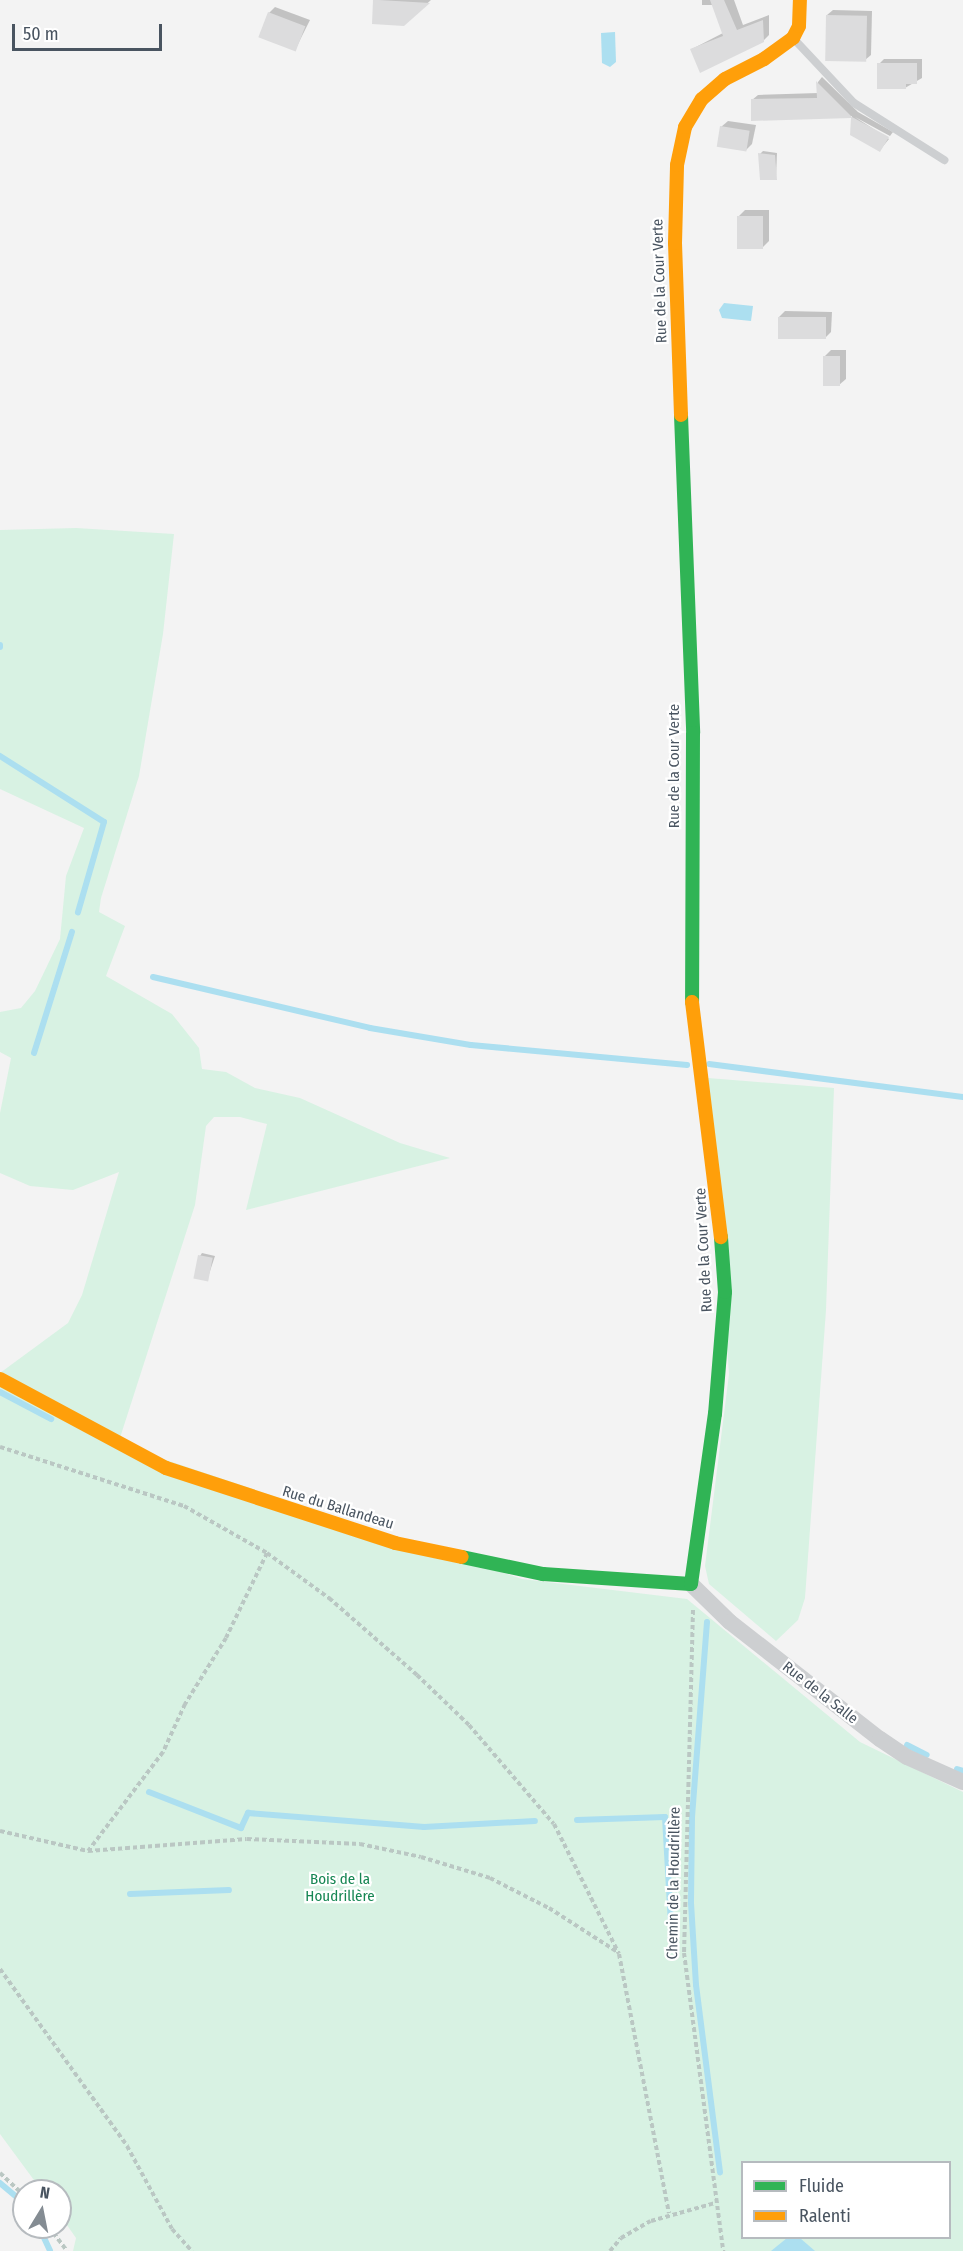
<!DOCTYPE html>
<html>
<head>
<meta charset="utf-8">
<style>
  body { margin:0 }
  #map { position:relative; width:963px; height:2251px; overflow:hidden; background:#f3f3f3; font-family:"Fira Sans Condensed",sans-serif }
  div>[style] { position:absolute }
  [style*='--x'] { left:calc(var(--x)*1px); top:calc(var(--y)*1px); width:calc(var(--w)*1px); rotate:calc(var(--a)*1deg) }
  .green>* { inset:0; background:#d8f2e3 }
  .water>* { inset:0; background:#acdff0 }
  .shadow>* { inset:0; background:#0003 }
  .stream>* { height:6px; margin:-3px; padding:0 3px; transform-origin:3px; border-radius:3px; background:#acdff0 }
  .building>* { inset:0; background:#dcdcdd; transform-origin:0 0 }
  .path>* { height:4px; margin-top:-2px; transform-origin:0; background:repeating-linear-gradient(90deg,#bac7c3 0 4.5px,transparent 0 7.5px) }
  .lane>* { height:8px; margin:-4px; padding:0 4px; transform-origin:4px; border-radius:4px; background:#cdcfd1 }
  .street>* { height:16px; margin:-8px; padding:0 8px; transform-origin:8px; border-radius:8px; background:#cdcfd1 }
  .fast>* { height:14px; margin:-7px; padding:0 7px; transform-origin:7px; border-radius:7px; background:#30b455 }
  .slow>* { height:14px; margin:-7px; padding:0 7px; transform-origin:7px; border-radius:7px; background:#ff9f0a }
  span { translate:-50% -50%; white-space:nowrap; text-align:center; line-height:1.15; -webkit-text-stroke:4.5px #fff; paint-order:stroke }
  .street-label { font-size:15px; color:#495460 }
  .park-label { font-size:15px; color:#168653 }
  .legend { position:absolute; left:741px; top:2161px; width:210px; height:78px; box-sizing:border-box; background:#fff; border:2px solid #b6bbbf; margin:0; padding:8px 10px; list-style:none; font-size:18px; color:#495460 }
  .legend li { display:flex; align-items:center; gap:12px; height:30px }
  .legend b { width:30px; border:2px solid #b6bbbf }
  .north { position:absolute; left:12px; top:2179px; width:60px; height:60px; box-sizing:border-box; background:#fff; border:2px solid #b6bbbf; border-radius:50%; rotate:10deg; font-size:16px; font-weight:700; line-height:24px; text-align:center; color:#495460 }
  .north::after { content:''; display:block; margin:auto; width:21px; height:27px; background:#848c93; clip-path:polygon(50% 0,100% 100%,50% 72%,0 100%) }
  .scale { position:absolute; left:12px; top:24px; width:150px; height:27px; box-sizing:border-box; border:3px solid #495460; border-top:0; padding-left:8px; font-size:18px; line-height:21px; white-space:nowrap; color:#495460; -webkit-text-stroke:4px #fff; paint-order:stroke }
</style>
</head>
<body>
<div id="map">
  <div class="green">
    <i style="clip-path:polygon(evenodd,76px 528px,174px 534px,163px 634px,139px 776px,101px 898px,99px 912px,125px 926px,106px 976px,172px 1014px,199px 1048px,202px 1069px,226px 1072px,255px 1088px,300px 1098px,400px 1143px,450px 1158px,246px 1210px,267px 1124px,240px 1117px,214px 1117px,206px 1126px,195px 1205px,118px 1444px,522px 1579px,687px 1599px,860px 1742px,963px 1792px,963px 2251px,73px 2251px,76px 2238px,60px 2215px,60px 2191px,42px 2191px,0 2134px,0 1373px,68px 1323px,82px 1295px,119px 1172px,73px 1190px,30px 1186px,0 1173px,0 1113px,11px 1058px,0 1052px,0 1012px,21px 1008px,35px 991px,60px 939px,66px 876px,84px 828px,0 789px,0 530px,76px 528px,742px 2162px,950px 2162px,950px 2238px,742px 2238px,742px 2162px)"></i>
    <i style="clip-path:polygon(708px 1078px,834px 1088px,826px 1310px,805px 1598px,798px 1620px,776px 1641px,709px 1584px,705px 1566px,729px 1374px)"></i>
  </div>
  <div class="water">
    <i style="clip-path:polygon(615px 32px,616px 62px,610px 67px,602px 63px,601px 33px)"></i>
    <i style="clip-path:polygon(724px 303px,753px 306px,751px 321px,722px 318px,719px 310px)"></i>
    <i style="clip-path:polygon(787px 2238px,800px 2238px,815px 2251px,771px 2251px)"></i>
  </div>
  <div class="shadow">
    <i style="clip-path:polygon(375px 0,431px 0,404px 24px)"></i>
    <i style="clip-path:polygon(702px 0,734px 0,743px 25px,769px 15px,769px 35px,763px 41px,692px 49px,723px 33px,713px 5px,702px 5px)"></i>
    <i style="clip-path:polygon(275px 7px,310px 20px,295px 50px,269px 13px)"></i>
    <i style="clip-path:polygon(833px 10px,872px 11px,871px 55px,865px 60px,827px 42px,827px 15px)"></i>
    <i style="clip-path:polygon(884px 59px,922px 59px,922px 78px,905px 88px,879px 64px)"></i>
    <i style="clip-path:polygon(822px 77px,858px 112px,893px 132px,890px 136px,855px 117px,889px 139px,880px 150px,852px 134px,852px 116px,752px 120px,752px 100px,758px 95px,818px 93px,818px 82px)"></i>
    <i style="clip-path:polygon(728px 121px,756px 125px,752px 144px,746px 150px,721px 127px)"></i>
    <i style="clip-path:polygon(763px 151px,777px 153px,776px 178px,760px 154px)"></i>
    <i style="clip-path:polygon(745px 210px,769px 210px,769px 241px,762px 248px,739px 216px)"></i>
    <i style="clip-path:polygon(785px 311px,832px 312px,831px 332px,825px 338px,779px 317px)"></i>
    <i style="clip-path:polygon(831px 350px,846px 350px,846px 379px,839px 385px,825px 356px)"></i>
    <i style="clip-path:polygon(202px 1253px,215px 1256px,207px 1280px,200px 1256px)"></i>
  </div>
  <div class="stream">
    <i style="--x:0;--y:645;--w:2;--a:90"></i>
    <i style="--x:0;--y:756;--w:123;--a:32.4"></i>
    <i style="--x:104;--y:822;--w:94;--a:106.1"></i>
    <i style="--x:153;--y:977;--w:223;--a:13.2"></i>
    <i style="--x:370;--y:1028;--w:102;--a:9.6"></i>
    <i style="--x:471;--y:1045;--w:217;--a:5.3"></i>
    <i style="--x:34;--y:1053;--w:127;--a:-72.6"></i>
    <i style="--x:709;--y:1064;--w:256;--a:7.4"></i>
    <i style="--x:0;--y:1392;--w:58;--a:27.9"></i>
    <i style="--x:707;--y:1622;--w:198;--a:94.4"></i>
    <i style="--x:692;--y:1819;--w:84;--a:90.7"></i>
    <i style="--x:691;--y:1903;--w:82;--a:86.5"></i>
    <i style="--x:696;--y:1985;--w:189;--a:82.7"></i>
    <i style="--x:907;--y:1745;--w:22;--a:27"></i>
    <i style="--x:957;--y:1769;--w:6;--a:18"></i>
    <i style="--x:149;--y:1792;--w:99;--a:21.4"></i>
    <i style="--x:241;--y:1828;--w:17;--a:-65"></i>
    <i style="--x:248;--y:1813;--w:177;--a:4.5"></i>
    <i style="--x:424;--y:1827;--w:111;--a:-3.1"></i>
    <i style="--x:577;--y:1820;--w:88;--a:-2"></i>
    <i style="--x:665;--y:1817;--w:108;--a:86.8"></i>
    <i style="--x:130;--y:1894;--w:99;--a:-2.3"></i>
    <i style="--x:0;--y:2183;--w:31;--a:40"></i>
    <i style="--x:39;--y:2227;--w:26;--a:65"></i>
  </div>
  <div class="building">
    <i style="clip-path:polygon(373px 0,379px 0,430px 3px,404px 26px,372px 24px)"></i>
    <i style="clip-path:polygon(710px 0,724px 0,737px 30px,763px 20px,764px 42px,700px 73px,690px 49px,723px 36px)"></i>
    <i style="left:268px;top:12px;width:40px;height:27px;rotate:21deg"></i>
    <i style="left:826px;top:15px;width:41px;height:46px;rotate:1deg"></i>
    <i style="clip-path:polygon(877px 63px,917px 63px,917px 84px,906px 84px,906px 89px,877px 89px)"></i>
    <i style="clip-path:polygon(816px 81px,852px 117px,889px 137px,880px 152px,850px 135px,851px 118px,751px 121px,751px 99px,817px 98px)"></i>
    <i style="left:720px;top:126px;width:30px;height:21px;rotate:9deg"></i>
    <i style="clip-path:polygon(758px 153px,775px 155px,777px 180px,760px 180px)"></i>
    <i style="left:737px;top:216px;width:26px;height:33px"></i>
    <i style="left:778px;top:317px;width:48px;height:22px"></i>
    <i style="left:823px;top:356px;width:17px;height:30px"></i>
    <i style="left:198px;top:1255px;width:15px;height:24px;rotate:11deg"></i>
  </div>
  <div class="path">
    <i style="--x:0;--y:1447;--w:193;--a:17.8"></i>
    <i style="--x:184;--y:1506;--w:95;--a:29.5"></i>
    <i style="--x:267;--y:1553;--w:94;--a:115.8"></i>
    <i style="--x:226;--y:1638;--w:78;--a:121.8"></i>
    <i style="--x:185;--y:1704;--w:53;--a:114.6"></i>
    <i style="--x:163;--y:1752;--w:124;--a:127.1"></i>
    <i style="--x:267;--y:1553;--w:77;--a:36"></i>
    <i style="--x:329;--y:1598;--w:117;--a:41.2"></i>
    <i style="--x:417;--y:1675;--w:72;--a:43.9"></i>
    <i style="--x:469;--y:1725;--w:130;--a:49.4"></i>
    <i style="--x:554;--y:1824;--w:145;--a:63.4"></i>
    <i style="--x:619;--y:1954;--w:264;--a:79.1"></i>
    <i style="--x:693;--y:1610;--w:343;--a:91.5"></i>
    <i style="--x:684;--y:1953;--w:301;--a:82.5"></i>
    <i style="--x:0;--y:1831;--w:90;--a:12.8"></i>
    <i style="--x:88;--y:1851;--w:159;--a:-4.3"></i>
    <i style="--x:247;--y:1839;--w:113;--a:2.5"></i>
    <i style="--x:360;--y:1844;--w:62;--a:12"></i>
    <i style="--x:421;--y:1857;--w:72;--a:16.9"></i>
    <i style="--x:490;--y:1878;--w:66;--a:27"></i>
    <i style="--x:549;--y:1908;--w:83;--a:32.7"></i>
    <i style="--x:0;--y:1969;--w:218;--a:54.3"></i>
    <i style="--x:127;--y:2146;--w:94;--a:61.5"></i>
    <i style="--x:172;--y:2229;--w:30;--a:48"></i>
    <i style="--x:0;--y:2173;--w:33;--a:43"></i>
    <i style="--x:49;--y:2227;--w:30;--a:53"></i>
    <i style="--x:610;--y:2251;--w:17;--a:-50"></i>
    <i style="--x:621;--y:2238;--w:34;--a:-30"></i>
    <i style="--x:651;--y:2221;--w:66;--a:-15.7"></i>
  </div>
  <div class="lane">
    <i style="--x:793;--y:38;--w:89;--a:46.8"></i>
    <i style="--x:854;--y:103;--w:107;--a:32.3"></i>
  </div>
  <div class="street">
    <i style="--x:691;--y:1584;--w:54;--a:44.3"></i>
    <i style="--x:730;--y:1622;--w:190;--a:38"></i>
    <i style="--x:880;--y:1739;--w:32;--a:34"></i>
    <i style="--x:907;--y:1757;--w:61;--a:24.1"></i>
  </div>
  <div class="fast">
    <i style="--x:681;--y:415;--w:318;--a:87.8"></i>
    <i style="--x:693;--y:733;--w:269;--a:90.2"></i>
    <i style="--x:462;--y:1557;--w:83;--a:11.9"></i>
    <i style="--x:543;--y:1574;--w:148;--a:3.9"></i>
    <i style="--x:691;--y:1584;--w:172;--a:-82"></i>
    <i style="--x:715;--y:1414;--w:122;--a:-85.3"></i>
    <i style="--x:725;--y:1292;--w:55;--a:-94.2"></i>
  </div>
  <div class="slow">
    <i style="--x:681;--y:415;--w:172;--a:-92"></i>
    <i style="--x:675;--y:243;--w:78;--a:-88.5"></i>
    <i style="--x:677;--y:165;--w:39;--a:-78"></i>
    <i style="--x:685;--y:127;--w:33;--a:-59"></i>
    <i style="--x:702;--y:99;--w:30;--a:-41"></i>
    <i style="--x:725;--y:79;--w:44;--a:-27.1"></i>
    <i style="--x:764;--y:59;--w:36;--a:-36"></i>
    <i style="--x:793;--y:38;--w:13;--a:-63"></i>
    <i style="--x:799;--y:26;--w:26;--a:-88"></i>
    <i style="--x:692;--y:1002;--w:237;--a:83"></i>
    <i style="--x:0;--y:1379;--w:188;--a:28.2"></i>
    <i style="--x:166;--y:1468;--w:241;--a:18.1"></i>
    <i style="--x:395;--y:1543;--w:68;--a:11.8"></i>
  </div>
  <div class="street-label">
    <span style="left:660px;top:281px;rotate:-92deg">Rue de la Cour Verte</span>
    <span style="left:675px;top:766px;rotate:-90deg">Rue de la Cour Verte</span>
    <span style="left:704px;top:1250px;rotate:-93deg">Rue de la Cour Verte</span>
    <span style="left:338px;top:1508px;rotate:17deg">Rue du Ballandeau</span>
    <span style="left:820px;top:1693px;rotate:38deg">Rue de la Salle</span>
    <span style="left:674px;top:1883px;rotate:-89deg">Chemin de la Houdrillère</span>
  </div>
  <div class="park-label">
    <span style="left:340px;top:1888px">Bois de la<br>Houdrillère</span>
  </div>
  <ul class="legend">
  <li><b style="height:8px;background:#30b455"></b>Fluide</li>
  <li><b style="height:8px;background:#ff9f0a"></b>Ralenti</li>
  </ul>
  <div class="north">N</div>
  <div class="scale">50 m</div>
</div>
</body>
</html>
